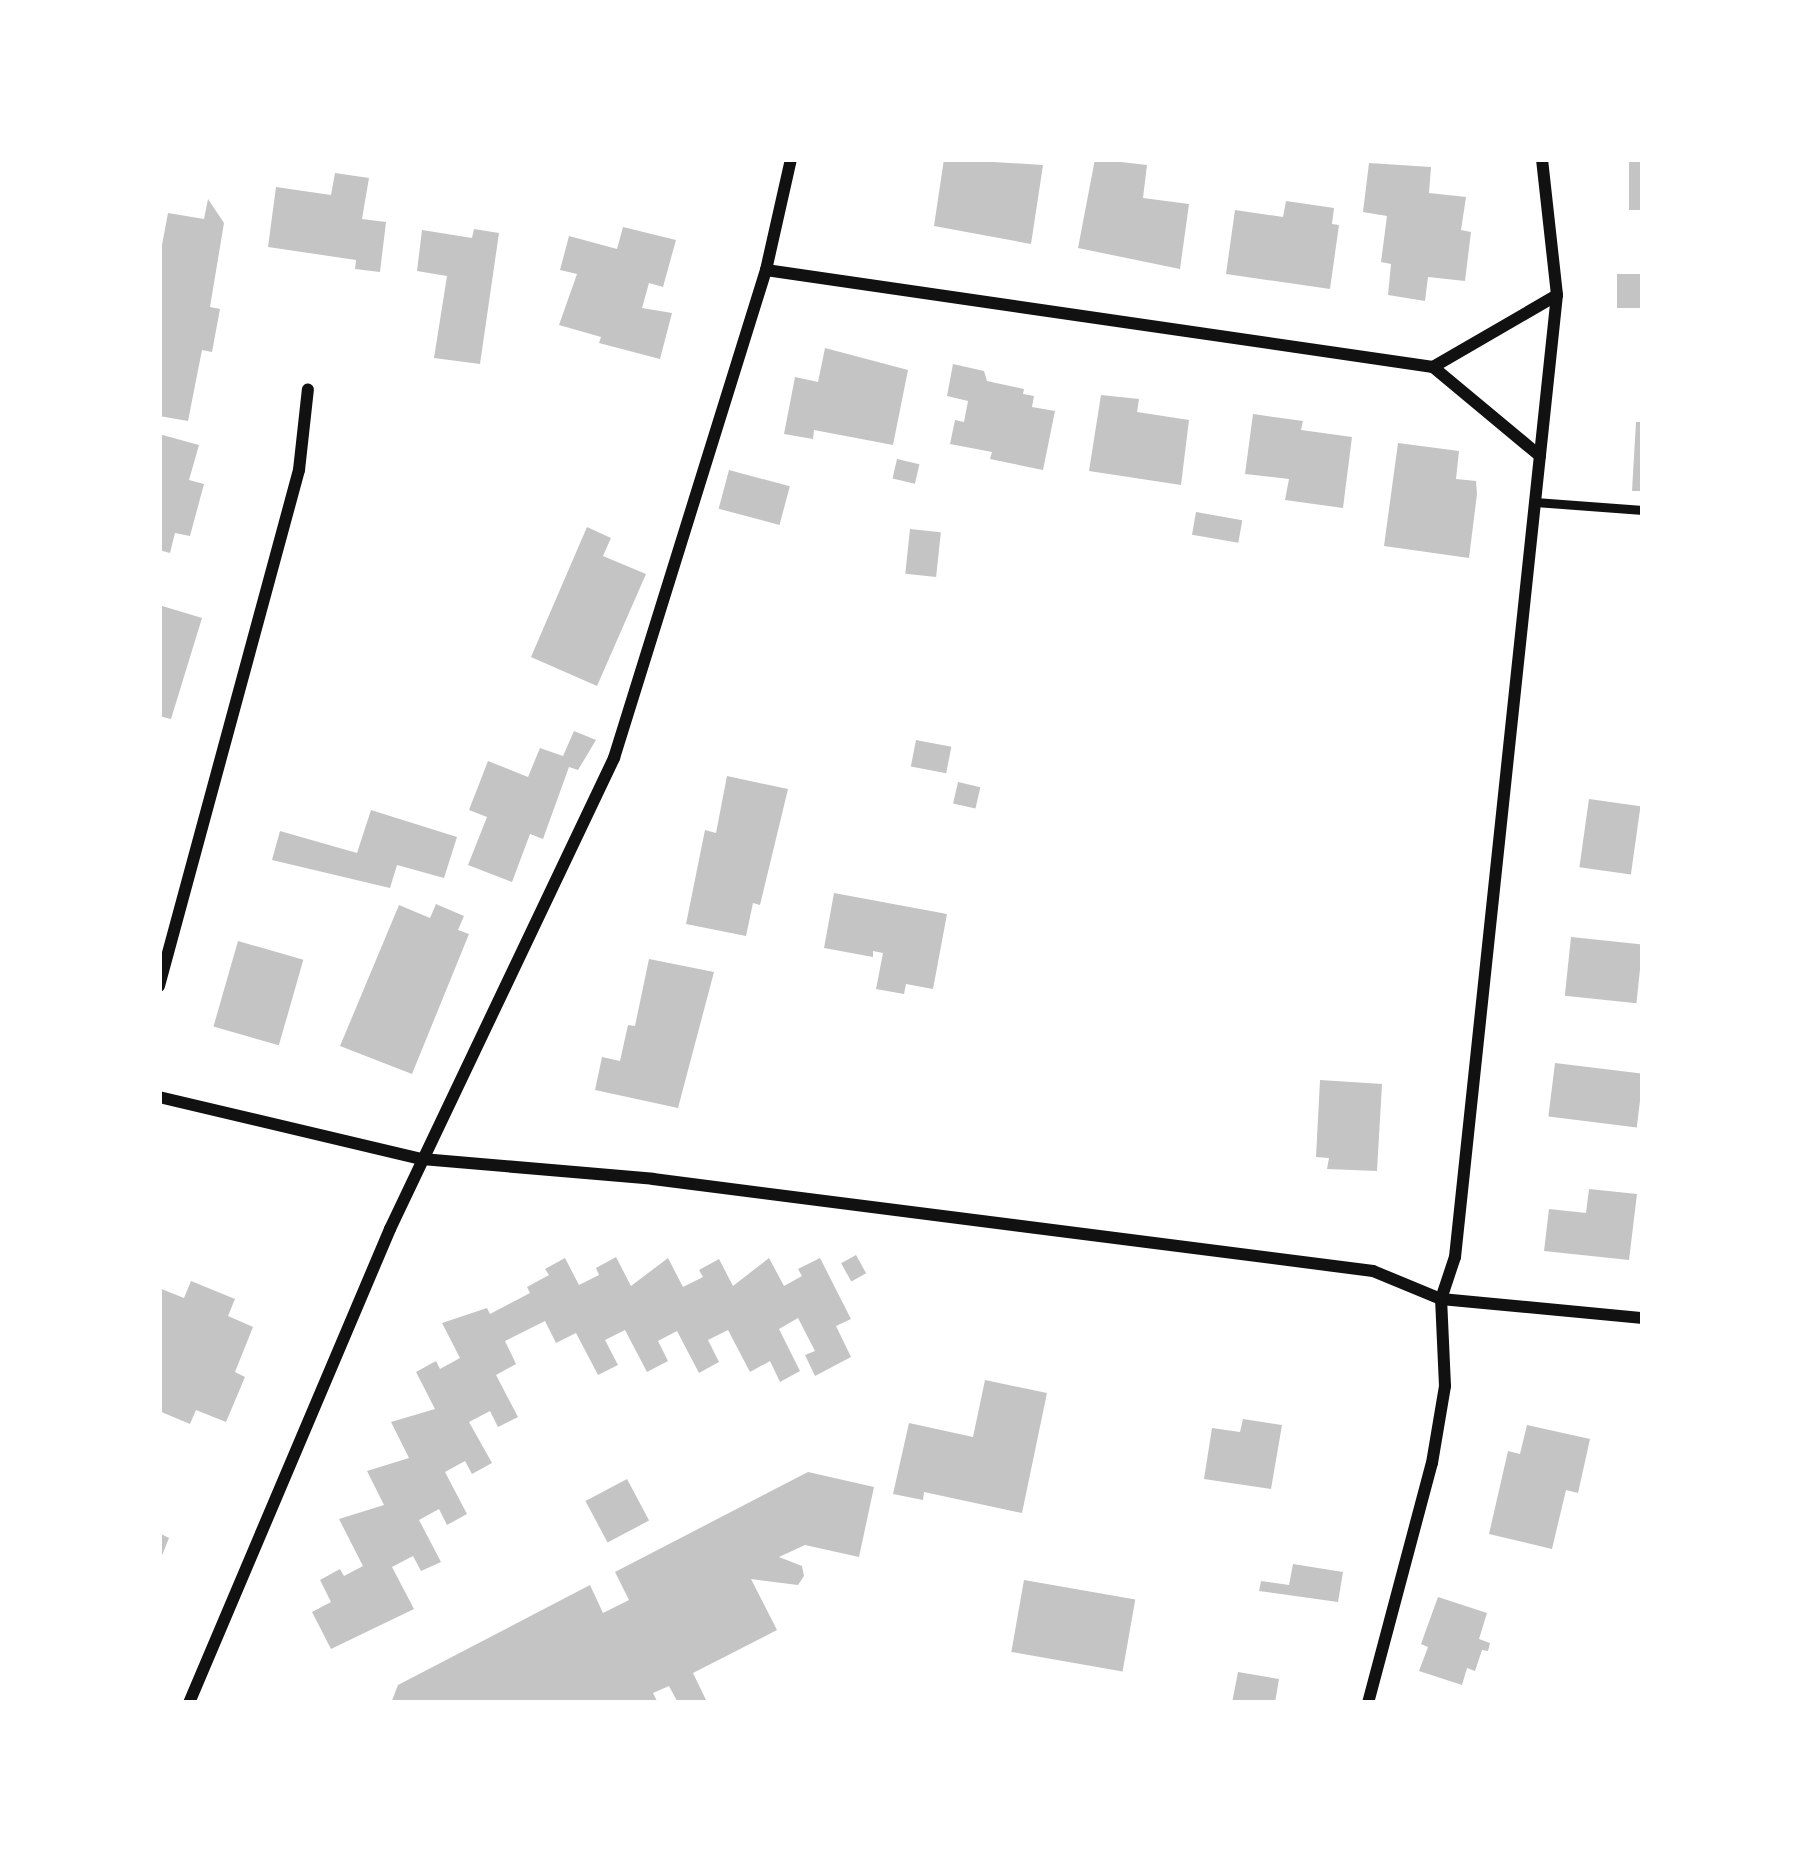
<!DOCTYPE html>
<html>
<head>
<meta charset="utf-8">
<style>
  body { margin:0 }
  #map { position:relative; width:1802px; height:1862px; overflow:hidden; background:#fff; font-family:"Sofia Sans Condensed",sans-serif }
  div>[style] { position:absolute }
  [style*='--x'] { left:calc(var(--x)*1px); top:calc(var(--y)*1px); width:calc(var(--w)*1px); rotate:calc(var(--a)*1deg) }
  .building>* { inset:0; background:#c4c4c4; transform-origin:0 0 }
  .service>* { height:9px; margin:-4.5px; padding:0 4.5px; transform-origin:4.5px; border-radius:4.5px; background:#111 }
  .minor>* { height:12px; margin:-6px; padding:0 6px; transform-origin:6px; border-radius:6px; background:#111 }
  span { translate:-50% -50%; white-space:nowrap; text-align:center; line-height:1.15; -webkit-text-stroke:12px #fff; paint-order:stroke }
  .frame { position:absolute; inset:0; border:162px solid #fff; pointer-events:none }
</style>
</head>
<body>
<div id="map">
  <div class="building">
    <i style="clip-path:polygon(944px 159px,1043px 165px,1031px 244px,934px 226px)"></i>
    <i style="clip-path:polygon(1095px 159px,1147px 165px,1143px 198px,1189px 204px,1180px 269px,1078px 248px)"></i>
    <i style="left:1629px;top:159px;width:14px;height:51px"></i>
    <i style="clip-path:polygon(1369px 163px,1431px 167px,1429px 193px,1466px 197px,1461px 230px,1471px 232px,1465px 281px,1428px 277px,1425px 301px,1388px 295px,1391px 264px,1381px 262px,1387px 216px,1363px 212px)"></i>
    <i style="clip-path:polygon(335px 173px,369px 178px,362px 219px,386px 222px,380px 272px,355px 269px,356px 260px,268px 247px,276px 187px,331px 195px)"></i>
    <i style="clip-path:polygon(208px 199px,224px 223px,210px 307px,220px 309px,212px 352px,202px 350px,188px 421px,159px 416px,159px 261px,168px 213px,204px 219px)"></i>
    <i style="clip-path:polygon(1286px 201px,1334px 208px,1332px 224px,1339px 225px,1330px 289px,1226px 274px,1235px 210px,1283px 217px)"></i>
    <i style="clip-path:polygon(623px 227px,676px 240px,663px 287px,649px 283px,642px 308px,672px 313px,660px 359px,599px 343px,601px 337px,559px 325px,577px 274px,560px 270px,569px 236px,617px 249px)"></i>
    <i style="clip-path:polygon(474px 229px,499px 233px,480px 364px,434px 358px,447px 276px,417px 271px,422px 230px,472px 238px)"></i>
    <i style="left:1617px;top:274px;width:26px;height:34px"></i>
    <i style="clip-path:polygon(825px 348px,908px 370px,893px 445px,814px 430px,813px 439px,784px 434px,795px 377px,818px 382px)"></i>
    <i style="clip-path:polygon(953px 364px,984px 371px,987px 381px,1024px 389px,1023px 394px,1034px 396px,1032px 407px,1055px 411px,1043px 470px,990px 459px,992px 452px,950px 444px,955px 420px,964px 422px,968px 401px,947px 396px)"></i>
    <i style="clip-path:polygon(1101px 395px,1139px 399px,1137px 412px,1189px 420px,1181px 485px,1089px 471px)"></i>
    <i style="clip-path:polygon(1253px 414px,1303px 421px,1301px 430px,1352px 437px,1343px 508px,1285px 500px,1289px 479px,1245px 474px)"></i>
    <i style="clip-path:polygon(1636px 422px,1643px 422px,1643px 491px,1632px 491px)"></i>
    <i style="clip-path:polygon(159px 434px,199px 445px,189px 480px,204px 484px,190px 536px,175px 533px,170px 553px,159px 550px)"></i>
    <i style="clip-path:polygon(1398px 443px,1459px 451px,1456px 479px,1476px 481px,1477px 494px,1469px 558px,1384px 546px)"></i>
    <i style="left:897px;top:459px;width:23px;height:20px;rotate:13deg"></i>
    <i style="left:729px;top:470px;width:63px;height:40px;rotate:15deg"></i>
    <i style="left:1196px;top:512px;width:47px;height:23px;rotate:10deg"></i>
    <i style="clip-path:polygon(587px 527px,611px 538px,603px 556px,646px 574px,597px 686px,531px 657px)"></i>
    <i style="left:910px;top:529px;width:31px;height:45px;rotate:6deg"></i>
    <i style="clip-path:polygon(159px 605px,202px 618px,171px 719px,159px 716px)"></i>
    <i style="clip-path:polygon(574px 731px,596px 740px,578px 770px,569px 767px,543px 839px,530px 834px,512px 882px,468px 865px,487px 817px,469px 810px,488px 761px,528px 777px,540px 748px,563px 756px)"></i>
    <i style="left:916px;top:740px;width:36px;height:27px;rotate:11deg"></i>
    <i style="clip-path:polygon(727px 776px,788px 789px,760px 905px,753px 903px,746px 936px,686px 924px,705px 830px,716px 833px)"></i>
    <i style="left:958px;top:782px;width:23px;height:22px;rotate:13deg"></i>
    <i style="left:1589px;top:799px;width:52px;height:69px;rotate:8deg"></i>
    <i style="clip-path:polygon(371px 810px,457px 837px,444px 878px,397px 865px,390px 888px,272px 860px,280px 831px,357px 853px)"></i>
    <i style="clip-path:polygon(834px 893px,947px 914px,933px 989px,906px 984px,904px 994px,876px 989px,883px 953px,873px 951px,873px 957px,824px 948px)"></i>
    <i style="clip-path:polygon(436px 904px,464px 916px,458px 930px,469px 934px,412px 1074px,340px 1046px,399px 905px,430px 918px)"></i>
    <i style="left:1571px;top:937px;width:72px;height:59px;rotate:6deg"></i>
    <i style="left:238px;top:941px;width:68px;height:89px;rotate:16deg"></i>
    <i style="clip-path:polygon(649px 959px,714px 972px,678px 1108px,595px 1090px,602px 1057px,620px 1061px,628px 1025px,635px 1026px)"></i>
    <i style="left:1555px;top:1063px;width:89px;height:54px;rotate:7deg"></i>
    <i style="clip-path:polygon(1320px 1080px,1382px 1084px,1377px 1171px,1327px 1169px,1329px 1158px,1316px 1157px)"></i>
    <i style="clip-path:polygon(1589px 1189px,1637px 1194px,1629px 1260px,1544px 1251px,1549px 1209px,1586px 1213px)"></i>
    <i style="left:856px;top:1255px;width:21px;height:17px;rotate:61deg"></i>
    <i style="clip-path:polygon(616px 1257px,631px 1286px,668px 1258px,683px 1287px,703px 1277px,699px 1270px,719px 1259px,733px 1286px,769px 1258px,784px 1286px,802px 1276px,798px 1269px,820px 1258px,851px 1319px,836px 1326px,851px 1357px,815px 1376px,805px 1355px,815px 1351px,798px 1318px,779px 1329px,800px 1371px,780px 1382px,770px 1361px,750px 1372px,728px 1330px,708px 1340px,719px 1362px,699px 1373px,677px 1331px,658px 1341px,668px 1361px,647px 1372px,625px 1330px,605px 1340px,618px 1365px,598px 1375px,576px 1333px,556px 1343px,545px 1321px,505px 1341px,516px 1364px,496px 1375px,518px 1417px,498px 1427px,490px 1411px,469px 1422px,492px 1463px,472px 1474px,465px 1461px,445px 1472px,467px 1514px,447px 1525px,439px 1509px,419px 1520px,441px 1562px,421px 1571px,413px 1556px,392px 1567px,414px 1609px,331px 1649px,312px 1612px,331px 1602px,320px 1580px,340px 1569px,344px 1576px,363px 1566px,339px 1519px,384px 1505px,367px 1471px,409px 1458px,391px 1422px,435px 1409px,416px 1372px,436px 1361px,440px 1369px,460px 1358px,442px 1323px,487px 1308px,490px 1314px,530px 1293px,527px 1287px,549px 1275px,545px 1269px,565px 1258px,579px 1285px,599px 1275px,596px 1268px)"></i>
    <i style="clip-path:polygon(191px 1281px,235px 1299px,228px 1316px,253px 1327px,235px 1372px,245px 1377px,226px 1422px,196px 1410px,190px 1424px,159px 1411px,159px 1288px,184px 1298px)"></i>
    <i style="clip-path:polygon(985px 1380px,1047px 1393px,1022px 1513px,924px 1492px,923px 1500px,893px 1494px,909px 1423px,973px 1437px)"></i>
    <i style="clip-path:polygon(1243px 1419px,1282px 1425px,1271px 1489px,1204px 1479px,1212px 1428px,1240px 1432px)"></i>
    <i style="clip-path:polygon(1527px 1425px,1590px 1439px,1578px 1493px,1566px 1490px,1552px 1549px,1489px 1534px,1508px 1451px,1520px 1454px)"></i>
    <i style="clip-path:polygon(808px 1472px,874px 1487px,859px 1557px,805px 1545px,779px 1557px,802px 1566px,804px 1576px,798px 1585px,751px 1579px,777px 1630px,693px 1673px,706px 1700px,678px 1703px,669px 1686px,653px 1693px,658px 1703px,391px 1703px,398px 1685px,590px 1585px,603px 1613px,629px 1600px,615px 1572px)"></i>
    <i style="left:627px;top:1479px;width:47px;height:47px;rotate:62deg"></i>
    <i style="clip-path:polygon(159px 1533px,169px 1538px,159px 1563px)"></i>
    <i style="clip-path:polygon(1293px 1564px,1343px 1572px,1338px 1602px,1259px 1591px,1261px 1581px,1289px 1585px)"></i>
    <i style="left:1024px;top:1580px;width:113px;height:73px;rotate:10deg"></i>
    <i style="clip-path:polygon(1438px 1597px,1487px 1613px,1479px 1639px,1490px 1643px,1488px 1651px,1482px 1650px,1475px 1671px,1467px 1668px,1462px 1685px,1419px 1671px,1428px 1647px,1421px 1644px)"></i>
    <i style="clip-path:polygon(1238px 1672px,1279px 1679px,1275px 1703px,1232px 1703px)"></i>
  </div>
  <div class="service">
    <i style="--x:1535;--y:502;--w:108;--a:4.2"></i>
  </div>
  <div class="minor">
    <i style="--x:766;--y:270;--w:674;--a:8.27"></i>
    <i style="--x:1540;--y:456;--w:139;--a:-140.2"></i>
    <i style="--x:1433;--y:367;--w:143;--a:-30.1"></i>
    <i style="--x:159;--y:986;--w:535;--a:-74.82"></i>
    <i style="--x:299;--y:470;--w:81;--a:-83.7"></i>
    <i style="--x:159;--y:1097;--w:270;--a:13.3"></i>
    <i style="--x:422;--y:1159;--w:232;--a:4.9"></i>
    <i style="--x:653;--y:1179;--w:726;--a:7.28"></i>
    <i style="--x:1373;--y:1271;--w:74;--a:22.4"></i>
    <i style="--x:1441;--y:1299;--w:203;--a:5.4"></i>
    <i style="--x:189;--y:1703;--w:515;--a:-67.02"></i>
    <i style="--x:390;--y:1229;--w:522;--a:-64.56"></i>
    <i style="--x:614;--y:758;--w:511;--a:-72.7"></i>
    <i style="--x:766;--y:270;--w:114;--a:-77.3"></i>
    <i style="--x:1368;--y:1703;--w:248;--a:-75.1"></i>
    <i style="--x:1432;--y:1463;--w:78;--a:-80.4"></i>
    <i style="--x:1445;--y:1386;--w:87;--a:-92.6"></i>
    <i style="--x:1441;--y:1299;--w:44;--a:-71.6"></i>
    <i style="--x:1455;--y:1257;--w:967;--a:-83.95"></i>
    <i style="--x:1557;--y:295;--w:137;--a:-96.3"></i>
  </div>
  <div class="frame"></div>
</div>
</body>
</html>
